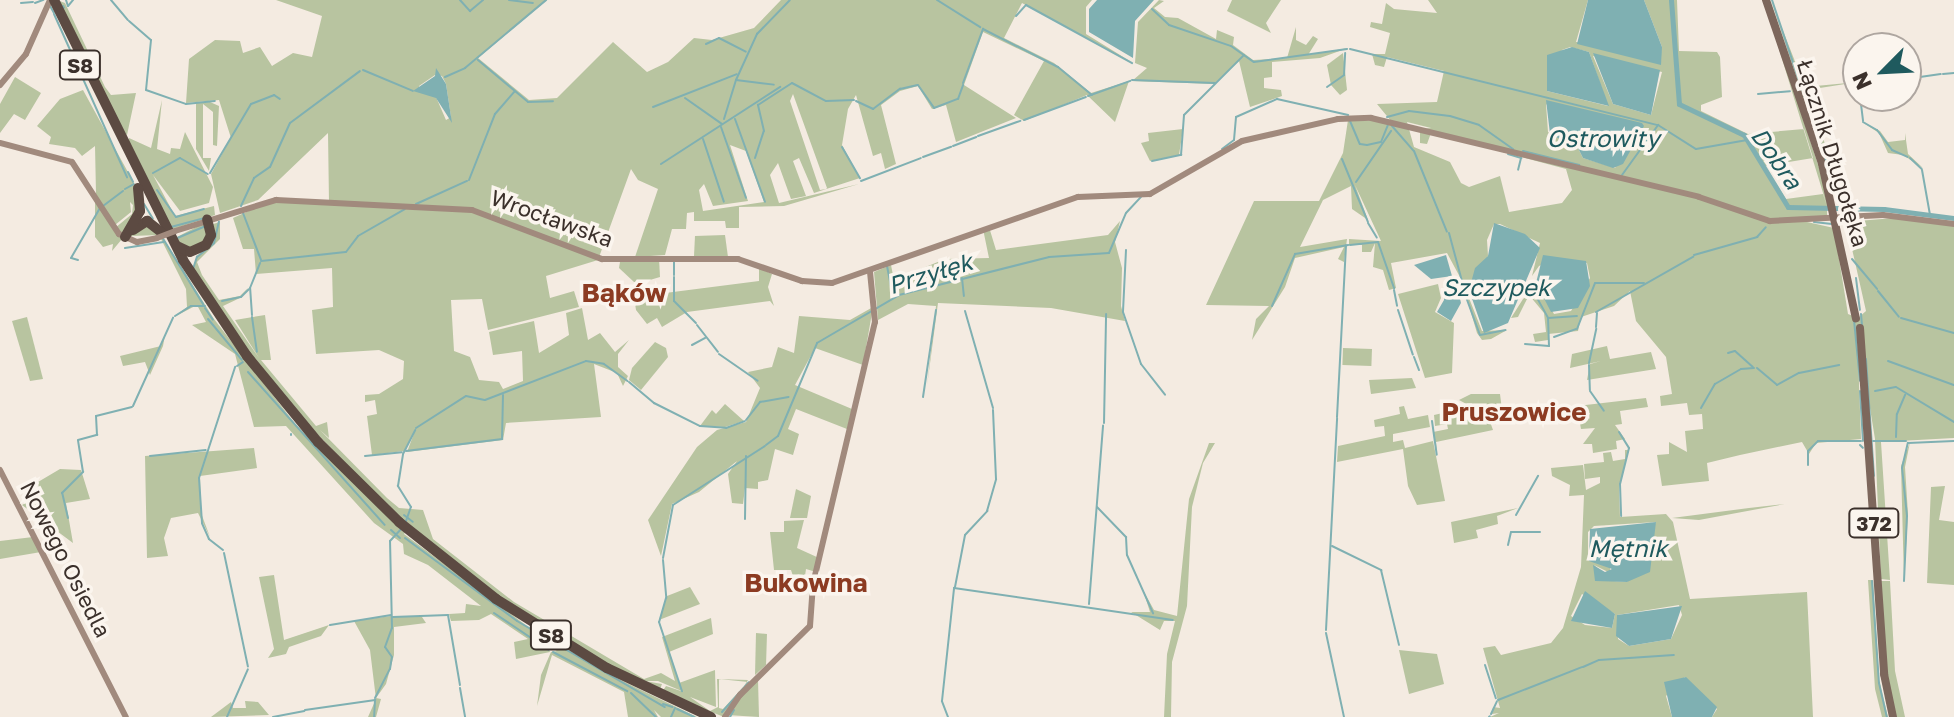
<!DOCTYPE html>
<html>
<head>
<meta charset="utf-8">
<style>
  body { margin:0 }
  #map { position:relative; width:1954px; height:717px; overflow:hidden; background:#f4ebe1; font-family:"Golos Text",sans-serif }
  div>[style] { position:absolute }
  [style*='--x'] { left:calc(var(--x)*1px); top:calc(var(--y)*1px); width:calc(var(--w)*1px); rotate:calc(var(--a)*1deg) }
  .green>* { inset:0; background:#b8c4a0; transform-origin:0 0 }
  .water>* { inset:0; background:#7fb0b2 }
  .stream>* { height:2px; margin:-1px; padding:0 1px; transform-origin:1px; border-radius:1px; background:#7fb0b2 }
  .river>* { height:5px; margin:-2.5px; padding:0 2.5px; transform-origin:2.5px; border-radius:2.5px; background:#7fb0b2 }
  .secondary>* { height:6px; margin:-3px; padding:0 3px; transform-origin:3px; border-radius:3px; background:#a18a7d }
  .primary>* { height:8px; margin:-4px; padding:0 4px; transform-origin:4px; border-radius:4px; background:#7d675c }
  .highway>* { height:10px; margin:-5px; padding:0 5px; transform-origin:5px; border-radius:5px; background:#5c4a42 }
  .secondary-bridge>* { height:6px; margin:-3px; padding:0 3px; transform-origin:3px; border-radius:3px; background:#a18a7d }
  span { translate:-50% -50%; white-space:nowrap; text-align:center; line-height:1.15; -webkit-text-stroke:7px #fbf5ee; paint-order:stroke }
  .shield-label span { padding:2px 6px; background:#fbf5ee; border:2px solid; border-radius:6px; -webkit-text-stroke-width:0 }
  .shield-label { font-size:20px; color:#3b302b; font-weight:700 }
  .street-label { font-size:22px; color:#3b302b }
  .water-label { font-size:24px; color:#1f5a5e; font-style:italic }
  .quarter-label { font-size:26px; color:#8c3b22; font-weight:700 }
  .north { position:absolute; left:1842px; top:32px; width:80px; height:80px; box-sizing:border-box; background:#fbf5ee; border:2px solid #aea6a0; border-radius:50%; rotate:246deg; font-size:22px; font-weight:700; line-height:32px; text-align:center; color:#3b302b }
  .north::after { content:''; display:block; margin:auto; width:28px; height:36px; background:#1f5a5e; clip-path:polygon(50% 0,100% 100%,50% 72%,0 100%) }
</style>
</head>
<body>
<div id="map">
  <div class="green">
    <i style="clip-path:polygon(57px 0,65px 3px,105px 87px,111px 95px,136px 93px,127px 135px,117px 126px)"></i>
    <i style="clip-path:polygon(evenodd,276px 0,547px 0,478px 58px,529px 100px,557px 98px,613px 42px,647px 72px,668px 62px,694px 38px,712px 40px,754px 28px,781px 0,1092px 0,1086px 7px,1086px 34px,1133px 63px,1022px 3px,1004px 38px,1054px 63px,1091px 93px,1129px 81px,1115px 122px,1087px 95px,1024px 121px,1014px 115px,1044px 61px,983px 32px,964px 85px,1016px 118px,956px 142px,946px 105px,932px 109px,918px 86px,900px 91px,881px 105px,896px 164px,885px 169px,881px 153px,873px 156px,856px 95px,848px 109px,842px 145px,860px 178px,814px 193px,799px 158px,793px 161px,806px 196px,791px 199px,778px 163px,770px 175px,779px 203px,859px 184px,784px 206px,739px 207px,739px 228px,726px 228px,725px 221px,694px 221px,694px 212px,687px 213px,686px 229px,672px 229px,665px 255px,635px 257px,658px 189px,638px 180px,631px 169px,598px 260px,546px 276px,550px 298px,574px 291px,579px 307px,488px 330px,482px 299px,451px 300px,454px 351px,470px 357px,479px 380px,499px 382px,503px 389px,523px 381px,522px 351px,493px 355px,489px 332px,534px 321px,539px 353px,569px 335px,566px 313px,582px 308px,588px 340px,600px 333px,615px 352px,629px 340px,618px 354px,618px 367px,628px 376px,623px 386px,617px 373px,594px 364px,601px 417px,506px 423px,503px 440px,407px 452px,416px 428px,404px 451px,372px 455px,367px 416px,377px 414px,375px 400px,365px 402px,365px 395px,379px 394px,403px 379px,404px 361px,379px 350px,316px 354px,312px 310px,333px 307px,332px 268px,256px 274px,254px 249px,243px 249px,233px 218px,269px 202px,329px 203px,328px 133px,258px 200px,220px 213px,211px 174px,231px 138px,219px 100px,186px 103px,189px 59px,215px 40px,240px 41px,243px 53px,260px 47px,272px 66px,293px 53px,312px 57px,322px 16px,276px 0,435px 75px,442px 76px,446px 84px,451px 117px,446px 120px,436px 97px,420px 91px,419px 86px,435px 75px,276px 0,793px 94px,827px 188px,826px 189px,820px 190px,790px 101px,793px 94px,276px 0,730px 145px,746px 151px,764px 202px,703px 211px,699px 190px,704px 184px,713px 206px,748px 201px,730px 145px)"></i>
    <i style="clip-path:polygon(1159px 0,1164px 1px,1154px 8px,1165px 17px,1178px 18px,1216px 39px,1217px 30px,1234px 37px,1233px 45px,1253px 60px,1287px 58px,1296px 27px,1296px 40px,1306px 45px,1313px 36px,1318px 39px,1308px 55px,1348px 48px,1320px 58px,1272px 62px,1272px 77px,1264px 78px,1264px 88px,1281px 90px,1282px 96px,1250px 107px,1239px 61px,1214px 84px,1132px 81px,1147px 68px,1135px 63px,1138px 22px)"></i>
    <i style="clip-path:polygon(1232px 0,1281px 0,1266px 23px,1271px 33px,1227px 11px)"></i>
    <i style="clip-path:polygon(evenodd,1428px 0,1588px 0,1576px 42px,1662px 47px,1644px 0,1677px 0,1679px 51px,1717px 52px,1720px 57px,1722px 97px,1701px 105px,1701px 111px,1748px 134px,1804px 129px,1813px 158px,1765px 166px,1786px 199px,1823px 194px,1827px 206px,1764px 0,1833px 210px,1827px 210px,1827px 218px,1807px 222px,1834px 228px,1848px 314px,1858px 318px,1866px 311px,1846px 222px,1894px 218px,1954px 226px,1954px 438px,1881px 442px,1890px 580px,1881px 579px,1875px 439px,1857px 328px,1861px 439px,1816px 443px,1809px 454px,1802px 442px,1740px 455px,1707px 463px,1709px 481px,1662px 486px,1657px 455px,1669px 454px,1669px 442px,1687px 452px,1685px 431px,1703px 429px,1702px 414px,1689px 415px,1687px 403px,1661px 406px,1660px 396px,1672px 394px,1666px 357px,1636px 321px,1630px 291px,1614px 306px,1581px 317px,1578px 331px,1548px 334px,1548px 340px,1535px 342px,1533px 334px,1546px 332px,1544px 313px,1529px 295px,1518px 317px,1511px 318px,1523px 299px,1538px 285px,1554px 314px,1571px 311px,1590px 278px,1587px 263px,1557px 258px,1539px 266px,1532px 276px,1540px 243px,1500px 224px,1494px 224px,1487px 240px,1488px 256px,1469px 298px,1482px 331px,1507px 330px,1491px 339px,1482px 340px,1477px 333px,1461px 279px,1447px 253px,1391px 263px,1396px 288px,1389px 290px,1383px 270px,1373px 267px,1375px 243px,1371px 252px,1362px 252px,1362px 245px,1349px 245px,1349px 239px,1381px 241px,1355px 185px,1368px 220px,1352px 209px,1351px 186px,1323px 200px,1300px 247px,1347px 239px,1344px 262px,1338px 259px,1344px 247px,1295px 258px,1285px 287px,1252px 340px,1256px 319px,1269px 306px,1206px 305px,1254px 201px,1319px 201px,1343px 153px,1348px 120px,1391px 121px,1377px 104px,1437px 102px,1444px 71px,1387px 57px,1384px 67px,1375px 65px,1372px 54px,1385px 54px,1390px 33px,1370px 27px,1371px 22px,1382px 24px,1386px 3px,1394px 9px,1437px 13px,1428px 0,1570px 47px,1589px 52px,1608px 106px,1547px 91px,1562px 50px,1570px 47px,1428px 0,1593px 56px,1662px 72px,1651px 115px,1613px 104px,1593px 56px,1428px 0,1546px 104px,1616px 168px,1583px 158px,1578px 148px,1548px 132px,1546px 104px,1428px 0,1407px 122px,1431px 128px,1420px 129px,1420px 143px,1427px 144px,1431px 133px,1566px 169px,1572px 190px,1562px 203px,1509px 212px,1500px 176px,1469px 187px,1461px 183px,1450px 162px,1414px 147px,1407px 122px)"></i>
    <i style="clip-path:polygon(1771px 0,1805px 87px,1858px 82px,1807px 90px,1845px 204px,1838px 203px)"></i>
    <i style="clip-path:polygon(1343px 53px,1347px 90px,1340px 95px,1331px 85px,1327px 65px)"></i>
    <i style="clip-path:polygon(15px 77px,41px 93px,25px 120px,14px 114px,0 133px,0 104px)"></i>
    <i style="clip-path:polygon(83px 90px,135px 185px,140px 204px,123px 234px,115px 228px,132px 214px,133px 205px,130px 202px,131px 212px,115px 225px,111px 222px,96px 194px,95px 146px,82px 156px,75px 148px,49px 144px,51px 137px,37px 126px,60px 99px)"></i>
    <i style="clip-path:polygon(162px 100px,157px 149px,170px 154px,171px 148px,180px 149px,185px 132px,213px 187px,209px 203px,180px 211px,153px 175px,175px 216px,214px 206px,215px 215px,171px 230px,177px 237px,202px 224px,208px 226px,208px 239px,189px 251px,169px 232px,129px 156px,129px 138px,151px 148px)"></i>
    <i style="clip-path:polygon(196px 103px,210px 102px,219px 106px,217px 146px,213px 145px,213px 112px,203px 104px,203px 158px,211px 158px,209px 171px,196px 149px)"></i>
    <i style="clip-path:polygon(1862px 122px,1880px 131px,1888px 142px,1905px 140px,1905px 133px,1908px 154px,1923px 168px,1903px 155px,1888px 153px,1879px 133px)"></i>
    <i style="clip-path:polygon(1183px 129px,1179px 155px,1150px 161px,1141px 143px,1149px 141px,1148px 133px)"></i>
    <i style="clip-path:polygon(95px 202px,122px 239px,112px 251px,113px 244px,103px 247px,95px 237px)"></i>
    <i style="clip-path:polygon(1120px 221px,1115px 242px,1122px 268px,1121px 306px,1125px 321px,1051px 308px,938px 303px,927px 386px,936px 306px,908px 304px,878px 320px,874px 272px,891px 265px,894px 280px,945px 259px,989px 258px,983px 229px,989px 227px,996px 250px,1108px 235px)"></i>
    <i style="clip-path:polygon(evenodd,220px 222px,220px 239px,197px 262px,202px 275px,219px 300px,240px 296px,248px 288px,242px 297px,223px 306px,259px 358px,235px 320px,265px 315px,271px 360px,261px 360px,316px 426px,327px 422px,329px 438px,320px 430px,387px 498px,399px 508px,423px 510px,433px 539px,514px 602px,644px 679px,661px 673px,675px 681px,662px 637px,711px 618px,713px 634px,669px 652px,679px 683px,715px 670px,716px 707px,690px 697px,710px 711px,718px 707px,717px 679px,748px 680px,724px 717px,662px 692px,666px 686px,684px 692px,658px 681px,645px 681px,662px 684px,659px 692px,603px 663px,509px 606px,409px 527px,404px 534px,527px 626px,608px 674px,697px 717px,661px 717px,654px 710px,658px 717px,628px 717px,624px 692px,552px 655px,537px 706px,541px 675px,551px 652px,557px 651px,547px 645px,550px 652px,516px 659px,514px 642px,528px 639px,491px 614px,479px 620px,451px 621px,449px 614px,465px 613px,466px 604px,481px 606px,428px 565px,404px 554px,403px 544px,374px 523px,286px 426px,254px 427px,235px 354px,192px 325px,206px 322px,197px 305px,174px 317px,187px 307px,186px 289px,159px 235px,131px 236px,139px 225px,157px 228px,214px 319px,296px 425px,401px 530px,405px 525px,275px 390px,193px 268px,197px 256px,214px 241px,213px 224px,220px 222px,719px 679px,748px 682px,723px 709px,719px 708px,719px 679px)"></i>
    <i style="clip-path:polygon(695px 236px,725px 235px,728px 257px,694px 256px)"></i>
    <i style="clip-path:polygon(659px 258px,660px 277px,643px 282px,634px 282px,619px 268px,620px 262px)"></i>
    <i style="clip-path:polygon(759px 268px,772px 274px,768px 287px,774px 306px,770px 301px,687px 312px,662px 327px,657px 318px,647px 324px,636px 310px,634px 297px,759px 281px)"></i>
    <i style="clip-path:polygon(1438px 284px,1441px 298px,1435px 312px,1454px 323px,1452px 373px,1425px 378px,1398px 294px)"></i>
    <i style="clip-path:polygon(873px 307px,863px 365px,815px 348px,795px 385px,852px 409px,847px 429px,796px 409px,788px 429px,799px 434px,793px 455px,775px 449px,768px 480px,758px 482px,758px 489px,745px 488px,743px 504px,732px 503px,728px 474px,737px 461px,699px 492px,672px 504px,661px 556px,648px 520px,697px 447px,717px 430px,746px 422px,760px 388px,748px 372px,772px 367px,778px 347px,794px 353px,799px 316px,850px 320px)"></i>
    <i style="clip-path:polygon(27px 317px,43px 379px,30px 381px,12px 321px)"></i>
    <i style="clip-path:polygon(165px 335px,163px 346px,150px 375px,145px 362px,123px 366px,120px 356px,161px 346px)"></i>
    <i style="clip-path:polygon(655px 342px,666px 348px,668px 357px,641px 390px,629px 380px,632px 368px)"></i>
    <i style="clip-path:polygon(1607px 346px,1610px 359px,1651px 352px,1656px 369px,1587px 380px,1590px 364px,1601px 361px,1570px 368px,1572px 354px)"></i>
    <i style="left:1343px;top:348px;width:29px;height:17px;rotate:2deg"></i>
    <i style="clip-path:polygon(1412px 378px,1416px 388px,1371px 394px,1369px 380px)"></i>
    <i style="clip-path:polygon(1471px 394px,1500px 394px,1502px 410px,1483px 413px,1459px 400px)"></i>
    <i style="clip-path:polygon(1646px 398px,1648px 407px,1620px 411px,1622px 424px,1615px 425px,1625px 439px,1616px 441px,1617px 449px,1593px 453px,1592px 444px,1583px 444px,1595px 428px,1581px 429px,1577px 406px)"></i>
    <i style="clip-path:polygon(725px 404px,744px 421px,725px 427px,700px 426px,712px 410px,716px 414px)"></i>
    <i style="clip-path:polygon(1404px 406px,1408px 419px,1428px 415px,1430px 427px,1393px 434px,1393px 442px,1403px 440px,1405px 448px,1433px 441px,1445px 501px,1417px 505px,1408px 486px,1403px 449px,1337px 462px,1338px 446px,1385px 436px,1384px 426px,1375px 427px,1374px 420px,1400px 414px,1399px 407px)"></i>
    <i style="clip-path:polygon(1456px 410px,1459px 421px,1488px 416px,1493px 430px,1436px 442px,1437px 455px,1433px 432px,1448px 429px,1447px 424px,1435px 426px,1434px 415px)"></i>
    <i style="clip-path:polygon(1910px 442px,1905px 467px,1908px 514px,1904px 581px,1901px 466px)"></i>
    <i style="clip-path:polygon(1209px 443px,1215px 443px,1203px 463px,1192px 507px,1187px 606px,1172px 662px,1171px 717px,1164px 717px,1167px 654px,1175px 621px,1164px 621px,1160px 630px,1131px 612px,1150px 612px,1143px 590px,1154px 610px,1177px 616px,1189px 499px)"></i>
    <i style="clip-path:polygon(254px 448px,257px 468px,200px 476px,201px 513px,210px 537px,198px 513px,171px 518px,164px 538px,168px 556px,147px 558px,145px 456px)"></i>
    <i style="clip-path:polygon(evenodd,1625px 450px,1629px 450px,1619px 486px,1620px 517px,1666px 514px,1673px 522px,1690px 599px,1807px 592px,1813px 717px,1712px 717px,1717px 709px,1685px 677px,1666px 696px,1672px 717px,1490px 717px,1499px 713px,1492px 714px,1493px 707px,1500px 708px,1483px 648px,1495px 646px,1501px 655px,1551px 643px,1563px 628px,1581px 567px,1584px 495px,1569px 496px,1570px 485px,1552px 476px,1551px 468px,1583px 465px,1586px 490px,1600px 483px,1600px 477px,1585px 479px,1584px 464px,1604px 462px,1603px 453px,1611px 452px,1613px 461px,1625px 459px,1625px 450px,1656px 522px,1627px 582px,1613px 581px,1594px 565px,1610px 573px,1610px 565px,1588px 560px,1588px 532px,1594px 526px,1656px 522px,1625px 450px,1582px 594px,1615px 614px,1612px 628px,1585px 625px,1571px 616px,1582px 594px,1625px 450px,1679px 605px,1682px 615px,1671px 639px,1629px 646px,1618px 639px,1617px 615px,1679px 605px)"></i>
    <i style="clip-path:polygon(60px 469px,81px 470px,90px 499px,66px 503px,73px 543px,22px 505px,40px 495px,38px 482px)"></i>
    <i style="clip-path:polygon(1945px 486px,1939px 520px,1954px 522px,1954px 585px,1927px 583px,1931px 487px)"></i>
    <i style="clip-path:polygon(796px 489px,811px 496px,807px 518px,790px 518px)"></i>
    <i style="clip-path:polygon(1785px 504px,1699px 520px,1672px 518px,1749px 508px)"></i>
    <i style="clip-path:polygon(1518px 508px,1497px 516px,1498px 524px,1476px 530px,1478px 538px,1454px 543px,1451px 522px)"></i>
    <i style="clip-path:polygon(804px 520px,797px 548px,819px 558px,816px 572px,806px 569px,805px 576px,793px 576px,791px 570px,774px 570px,770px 532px,784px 532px,784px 521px)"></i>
    <i style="clip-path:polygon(33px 537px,41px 552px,0 559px,0 541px)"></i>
    <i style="clip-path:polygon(274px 575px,284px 640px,329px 625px,321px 636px,289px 647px,286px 654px,268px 658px,274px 649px,259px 577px)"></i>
    <i style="clip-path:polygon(1868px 580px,1873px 580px,1879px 680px,1888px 717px,1882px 717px,1875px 689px)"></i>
    <i style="clip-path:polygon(1881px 581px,1890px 581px,1895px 671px,1905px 717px,1895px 717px,1888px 693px)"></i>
    <i style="clip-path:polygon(690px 587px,700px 604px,659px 620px,667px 596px)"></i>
    <i style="clip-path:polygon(391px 616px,422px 617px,426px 623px,394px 627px,394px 655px,386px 684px,376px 698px,381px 699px,376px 717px,368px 717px,376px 699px,370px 650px,354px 621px)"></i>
    <i style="clip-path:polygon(756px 633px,767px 634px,766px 665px,755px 675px)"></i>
    <i style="clip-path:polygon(1399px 650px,1437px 654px,1444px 684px,1409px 694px)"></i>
    <i style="clip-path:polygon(758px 680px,759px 717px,727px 715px,733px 705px)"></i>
    <i style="clip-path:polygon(245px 701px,258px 702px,269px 715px,211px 717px,231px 702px,233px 708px,246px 708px)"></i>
  </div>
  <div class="water">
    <i style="clip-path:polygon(1097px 0,1154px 0,1135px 21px,1133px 58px,1089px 32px,1089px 9px)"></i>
    <i style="clip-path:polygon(1588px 0,1644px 0,1662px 47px,1661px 65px,1577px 44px)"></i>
    <i style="clip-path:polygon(1572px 47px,1589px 52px,1609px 106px,1547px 91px,1547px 55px)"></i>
    <i style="clip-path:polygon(1593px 53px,1660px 70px,1651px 115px,1613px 104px)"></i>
    <i style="clip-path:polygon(436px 68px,446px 84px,452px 123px,436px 98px,413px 91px,435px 76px)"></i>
    <i style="clip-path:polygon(1546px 100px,1642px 123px,1644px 126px,1623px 164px,1613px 168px,1583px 158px,1578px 148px,1550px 134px)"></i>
    <i style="clip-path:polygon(1494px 223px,1525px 234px,1540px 248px,1508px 323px,1484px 333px,1469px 290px,1475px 268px,1488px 256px)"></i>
    <i style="clip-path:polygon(1446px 255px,1452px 276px,1431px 279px,1414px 265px)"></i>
    <i style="clip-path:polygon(1543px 255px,1586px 261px,1590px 286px,1578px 308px,1551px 312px,1536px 283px)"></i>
    <i style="clip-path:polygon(1456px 281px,1461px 303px,1451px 321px,1437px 312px,1444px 300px,1444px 283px)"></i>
    <i style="clip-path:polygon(1656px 522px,1650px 572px,1627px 582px,1595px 581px,1593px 565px,1605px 572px,1612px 569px,1589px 561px,1590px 529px)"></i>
    <i style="clip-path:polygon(1585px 591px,1615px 614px,1612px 628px,1571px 621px)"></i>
    <i style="clip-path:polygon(1682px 606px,1671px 639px,1629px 646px,1616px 636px,1617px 615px)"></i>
    <i style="clip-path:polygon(1686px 677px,1717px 707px,1712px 717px,1672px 717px,1664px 682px)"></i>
  </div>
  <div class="stream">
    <i style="--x:66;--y:0;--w:6;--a:72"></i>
    <i style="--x:68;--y:6;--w:8;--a:-50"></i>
    <i style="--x:111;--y:0;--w:26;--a:50"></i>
    <i style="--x:460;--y:0;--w:15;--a:48"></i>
    <i style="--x:470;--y:11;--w:17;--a:-40"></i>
    <i style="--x:509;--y:0;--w:24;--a:7"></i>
    <i style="--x:937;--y:0;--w:51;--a:32.1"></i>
    <i style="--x:1772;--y:0;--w:216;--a:71.4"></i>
    <i style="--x:21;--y:3;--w:12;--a:-5"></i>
    <i style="--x:35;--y:3;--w:9;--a:-21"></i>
    <i style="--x:49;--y:4;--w:10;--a:61"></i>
    <i style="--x:63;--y:6;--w:2;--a:63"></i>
    <i style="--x:1152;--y:9;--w:23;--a:43"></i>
    <i style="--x:1169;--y:25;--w:65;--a:18.7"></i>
    <i style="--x:1231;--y:46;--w:28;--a:35"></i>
    <i style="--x:1254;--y:62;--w:94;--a:-8"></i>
    <i style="--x:54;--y:14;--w:179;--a:65.9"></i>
    <i style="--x:1016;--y:16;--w:15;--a:-48"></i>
    <i style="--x:1026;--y:5;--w:121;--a:28.7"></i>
    <i style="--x:129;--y:21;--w:29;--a:41"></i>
    <i style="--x:151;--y:40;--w:50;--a:95.7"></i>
    <i style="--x:146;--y:90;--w:42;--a:19.3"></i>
    <i style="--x:186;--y:104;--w:29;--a:-6"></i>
    <i style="--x:706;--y:44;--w:14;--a:-25"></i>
    <i style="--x:719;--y:38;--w:30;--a:27"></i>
    <i style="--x:1350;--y:49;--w:317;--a:13.9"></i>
    <i style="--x:478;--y:60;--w:65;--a:40"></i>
    <i style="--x:528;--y:102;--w:25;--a:-2"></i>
    <i style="--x:363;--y:70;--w:54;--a:22.8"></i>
    <i style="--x:1943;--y:74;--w:11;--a:-5"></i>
    <i style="--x:445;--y:77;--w:22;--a:-24"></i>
    <i style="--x:465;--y:68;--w:106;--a:-40"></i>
    <i style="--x:1913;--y:78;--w:28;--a:-8"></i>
    <i style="--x:1906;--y:79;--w:5;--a:-11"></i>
    <i style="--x:736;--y:80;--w:51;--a:-65.5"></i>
    <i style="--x:757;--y:34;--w:47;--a:-45.9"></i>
    <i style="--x:1132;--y:80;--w:83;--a:2.1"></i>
    <i style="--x:963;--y:83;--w:58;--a:-69.7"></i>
    <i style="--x:983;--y:29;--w:84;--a:26.9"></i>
    <i style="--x:1058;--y:67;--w:44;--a:39.5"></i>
    <i style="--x:1856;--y:84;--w:2;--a:0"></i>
    <i style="--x:1327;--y:87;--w:21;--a:-35"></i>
    <i style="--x:1344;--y:75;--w:22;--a:-87"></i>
    <i style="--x:1758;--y:94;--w:32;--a:-5"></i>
    <i style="--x:1088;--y:96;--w:45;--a:-19.7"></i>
    <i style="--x:1860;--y:96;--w:25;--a:83"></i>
    <i style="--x:685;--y:98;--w:45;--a:35.1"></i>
    <i style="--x:856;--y:101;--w:19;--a:25"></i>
    <i style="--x:873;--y:109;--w:34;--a:-37"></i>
    <i style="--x:900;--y:89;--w:18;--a:-13"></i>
    <i style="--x:918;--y:85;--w:28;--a:55"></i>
    <i style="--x:934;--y:108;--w:26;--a:-21"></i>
    <i style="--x:958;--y:99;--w:15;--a:-70"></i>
    <i style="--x:653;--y:107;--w:90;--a:-21.4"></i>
    <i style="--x:1387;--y:117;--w:23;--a:-15"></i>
    <i style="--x:1409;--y:111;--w:41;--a:7"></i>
    <i style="--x:1450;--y:116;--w:30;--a:17"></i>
    <i style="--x:1479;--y:125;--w:42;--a:35.2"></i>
    <i style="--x:724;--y:119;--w:41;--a:-72.9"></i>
    <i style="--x:736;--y:80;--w:38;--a:7"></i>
    <i style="--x:735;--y:119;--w:88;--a:70.1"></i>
    <i style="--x:1024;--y:120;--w:66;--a:-20.4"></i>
    <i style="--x:1350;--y:121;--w:25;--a:67"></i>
    <i style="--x:1360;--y:144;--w:7;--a:8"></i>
    <i style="--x:1367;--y:145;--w:14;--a:-12"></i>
    <i style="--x:1381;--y:142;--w:18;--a:-68"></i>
    <i style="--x:1863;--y:122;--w:16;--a:30"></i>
    <i style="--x:1877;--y:130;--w:25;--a:53"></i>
    <i style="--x:1892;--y:150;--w:17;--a:24"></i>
    <i style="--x:1392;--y:126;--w:33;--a:49"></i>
    <i style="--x:1414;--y:151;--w:87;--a:67.8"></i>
    <i style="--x:721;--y:127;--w:75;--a:70.6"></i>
    <i style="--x:978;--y:136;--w:45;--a:-19.7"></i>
    <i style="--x:703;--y:139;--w:66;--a:71.6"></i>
    <i style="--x:953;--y:146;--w:25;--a:-21"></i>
    <i style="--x:842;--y:147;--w:36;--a:60"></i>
    <i style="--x:1222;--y:149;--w:15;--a:-37"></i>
    <i style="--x:1234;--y:140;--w:23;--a:-85"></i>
    <i style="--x:1236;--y:117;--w:45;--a:-23.7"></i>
    <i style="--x:1277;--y:99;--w:73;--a:12.7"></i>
    <i style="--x:1523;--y:151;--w:58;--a:14"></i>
    <i style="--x:1508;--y:154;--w:14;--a:17"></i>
    <i style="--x:1521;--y:158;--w:12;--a:104"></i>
    <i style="--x:923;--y:157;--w:30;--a:-20"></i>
    <i style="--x:755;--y:158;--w:28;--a:-72"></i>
    <i style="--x:764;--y:131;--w:27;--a:-103"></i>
    <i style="--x:758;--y:105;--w:40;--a:-32.9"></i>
    <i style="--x:792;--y:83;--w:38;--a:28"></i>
    <i style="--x:826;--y:101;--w:28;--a:-2"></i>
    <i style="--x:1910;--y:158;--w:16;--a:43"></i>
    <i style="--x:1342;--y:159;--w:68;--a:67.6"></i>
    <i style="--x:1152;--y:161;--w:30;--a:-12"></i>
    <i style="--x:1181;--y:155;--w:40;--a:-85.7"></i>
    <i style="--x:1184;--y:115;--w:85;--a:-45"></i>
    <i style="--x:661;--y:164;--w:142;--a:-32.9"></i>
    <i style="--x:1922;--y:170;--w:46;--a:79.9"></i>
    <i style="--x:128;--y:172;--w:11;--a:63"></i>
    <i style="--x:153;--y:173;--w:31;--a:-29"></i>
    <i style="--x:180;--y:158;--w:32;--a:30"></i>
    <i style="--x:210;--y:173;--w:80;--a:-59.3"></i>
    <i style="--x:251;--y:104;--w:25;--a:-21"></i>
    <i style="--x:274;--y:95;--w:7;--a:34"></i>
    <i style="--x:1622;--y:175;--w:62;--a:-54.2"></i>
    <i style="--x:1658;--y:125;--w:45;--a:32.3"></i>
    <i style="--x:1696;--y:149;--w:52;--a:-10"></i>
    <i style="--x:469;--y:180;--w:71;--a:-68.5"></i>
    <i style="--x:495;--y:114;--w:30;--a:-49"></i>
    <i style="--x:861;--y:181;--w:64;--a:-21"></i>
    <i style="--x:1356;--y:182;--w:62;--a:-55.5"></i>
    <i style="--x:125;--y:189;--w:10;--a:-29"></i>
    <i style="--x:157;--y:190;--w:33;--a:55"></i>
    <i style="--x:176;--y:217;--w:29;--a:-16"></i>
    <i style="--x:144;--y:204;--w:17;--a:59"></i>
    <i style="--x:416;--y:204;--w:56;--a:-24.3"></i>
    <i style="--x:103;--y:206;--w:25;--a:-37"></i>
    <i style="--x:241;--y:206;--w:31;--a:-65"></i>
    <i style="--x:254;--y:178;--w:19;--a:-35"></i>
    <i style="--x:270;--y:167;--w:48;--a:-65.6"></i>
    <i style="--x:290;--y:123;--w:87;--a:-36.6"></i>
    <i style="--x:243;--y:213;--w:50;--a:69"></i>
    <i style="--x:1814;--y:222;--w:18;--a:6"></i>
    <i style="--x:1368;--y:223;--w:17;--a:59"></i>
    <i style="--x:171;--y:227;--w:34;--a:-15"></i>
    <i style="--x:1449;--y:233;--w:65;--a:74.9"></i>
    <i style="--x:162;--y:237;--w:79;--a:58.5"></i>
    <i style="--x:175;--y:239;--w:34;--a:-23"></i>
    <i style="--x:1378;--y:242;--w:49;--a:70.8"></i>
    <i style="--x:1350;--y:245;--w:28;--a:-6"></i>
    <i style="--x:125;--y:248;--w:39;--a:-9"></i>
    <i style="--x:1126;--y:250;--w:62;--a:92.8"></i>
    <i style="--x:1123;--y:312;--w:55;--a:70.9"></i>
    <i style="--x:1141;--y:364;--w:39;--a:52"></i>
    <i style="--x:1694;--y:255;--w:66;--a:-15.9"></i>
    <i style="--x:1757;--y:237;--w:13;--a:-48"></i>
    <i style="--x:1852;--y:259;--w:39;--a:50"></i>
    <i style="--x:78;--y:260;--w:7;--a:-164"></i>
    <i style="--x:71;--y:258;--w:58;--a:-59.9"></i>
    <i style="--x:261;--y:261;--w:85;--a:-6"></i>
    <i style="--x:346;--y:252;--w:20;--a:-53"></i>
    <i style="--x:358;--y:236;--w:54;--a:-29.9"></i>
    <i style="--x:887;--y:266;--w:32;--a:79"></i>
    <i style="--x:193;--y:269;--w:13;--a:-72"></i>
    <i style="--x:197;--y:257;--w:22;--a:-39"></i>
    <i style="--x:214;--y:243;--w:22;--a:-77"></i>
    <i style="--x:674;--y:275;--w:14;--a:-90"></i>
    <i style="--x:674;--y:277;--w:24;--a:90"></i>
    <i style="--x:674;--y:301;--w:31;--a:45"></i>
    <i style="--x:962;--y:278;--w:18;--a:84"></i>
    <i style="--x:1856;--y:278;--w:32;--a:83"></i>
    <i style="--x:1531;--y:287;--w:35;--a:61"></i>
    <i style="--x:1548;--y:318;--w:29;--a:-4"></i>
    <i style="--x:1394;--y:290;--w:16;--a:79"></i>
    <i style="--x:1878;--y:291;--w:33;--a:51"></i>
    <i style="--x:1466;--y:297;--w:40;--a:69.8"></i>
    <i style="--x:1480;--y:335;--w:26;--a:-11"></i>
    <i style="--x:222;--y:301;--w:19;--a:-12"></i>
    <i style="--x:241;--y:297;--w:11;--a:-45"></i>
    <i style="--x:1272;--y:306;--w:57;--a:-66.1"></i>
    <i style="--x:1295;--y:254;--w:54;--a:-9.6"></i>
    <i style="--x:205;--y:308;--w:14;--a:56"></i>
    <i style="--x:1398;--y:310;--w:47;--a:71.6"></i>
    <i style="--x:965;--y:311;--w:101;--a:73.9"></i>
    <i style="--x:1596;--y:312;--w:112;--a:-29.6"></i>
    <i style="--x:1861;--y:314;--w:11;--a:85"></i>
    <i style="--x:252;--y:315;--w:27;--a:-94"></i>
    <i style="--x:250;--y:288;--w:27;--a:-68"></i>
    <i style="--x:175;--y:316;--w:19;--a:-32"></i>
    <i style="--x:191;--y:306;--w:14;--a:0"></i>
    <i style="--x:252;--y:317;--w:35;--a:82"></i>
    <i style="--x:1901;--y:318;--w:55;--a:15.8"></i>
    <i style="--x:208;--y:319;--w:53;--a:50.3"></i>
    <i style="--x:1854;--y:320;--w:61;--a:84.4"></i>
    <i style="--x:697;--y:325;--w:34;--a:52"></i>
    <i style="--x:1596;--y:327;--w:14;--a:-86"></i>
    <i style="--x:1577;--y:329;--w:49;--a:-68.6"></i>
    <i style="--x:1595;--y:283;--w:49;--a:0"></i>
    <i style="--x:1554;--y:337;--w:23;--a:-20"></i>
    <i style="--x:1525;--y:344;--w:24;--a:5"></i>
    <i style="--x:1549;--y:346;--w:27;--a:-92"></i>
    <i style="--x:692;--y:345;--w:15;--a:-28"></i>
    <i style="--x:1728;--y:353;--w:7;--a:-16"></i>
    <i style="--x:1735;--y:351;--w:24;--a:42"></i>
    <i style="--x:719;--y:354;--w:47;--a:34.7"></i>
    <i style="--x:1414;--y:357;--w:14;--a:69"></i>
    <i style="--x:1866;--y:359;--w:117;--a:86.1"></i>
    <i style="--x:1888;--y:361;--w:70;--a:20"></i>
    <i style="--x:1589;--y:363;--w:35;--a:-78"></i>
    <i style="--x:1589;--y:365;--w:25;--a:88"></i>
    <i style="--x:237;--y:366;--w:7;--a:-34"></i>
    <i style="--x:1757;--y:368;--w:26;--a:40"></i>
    <i style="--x:1777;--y:385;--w:25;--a:-29"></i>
    <i style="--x:1799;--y:373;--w:41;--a:-11.3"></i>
    <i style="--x:248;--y:372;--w:205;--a:48.2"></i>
    <i style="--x:629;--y:382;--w:33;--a:40"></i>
    <i style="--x:654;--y:403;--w:51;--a:26.6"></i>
    <i style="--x:700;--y:426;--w:26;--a:4"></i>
    <i style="--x:726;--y:428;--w:20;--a:-20"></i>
    <i style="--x:1590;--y:391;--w:24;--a:55"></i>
    <i style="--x:1860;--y:391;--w:50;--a:86.6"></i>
    <i style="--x:1875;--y:391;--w:21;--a:-11"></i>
    <i style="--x:1896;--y:387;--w:68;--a:31.1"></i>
    <i style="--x:923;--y:397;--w:88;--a:-81.5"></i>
    <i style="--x:133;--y:406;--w:97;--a:-65.6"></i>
    <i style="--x:1701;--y:408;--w:28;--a:-60"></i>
    <i style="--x:1715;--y:384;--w:30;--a:-30"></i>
    <i style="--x:1741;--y:369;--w:13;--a:-4"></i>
    <i style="--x:1337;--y:417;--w:172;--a:-87"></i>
    <i style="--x:746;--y:420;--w:23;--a:-52"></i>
    <i style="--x:760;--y:402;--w:29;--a:-10"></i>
    <i style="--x:1432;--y:421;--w:34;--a:82"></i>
    <i style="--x:1104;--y:423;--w:109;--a:-88.9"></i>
    <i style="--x:416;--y:428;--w:59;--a:-32.6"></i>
    <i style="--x:466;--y:396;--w:19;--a:12"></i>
    <i style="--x:485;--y:400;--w:108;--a:-21.1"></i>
    <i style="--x:586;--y:361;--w:18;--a:9"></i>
    <i style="--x:604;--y:364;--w:29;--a:36"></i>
    <i style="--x:1619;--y:432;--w:19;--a:58"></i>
    <i style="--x:1629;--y:448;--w:37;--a:104"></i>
    <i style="--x:1620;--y:484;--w:32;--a:88"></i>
    <i style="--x:291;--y:435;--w:1;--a:-90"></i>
    <i style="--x:1896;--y:437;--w:23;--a:-88"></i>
    <i style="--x:1897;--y:414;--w:21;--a:-67"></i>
    <i style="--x:1873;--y:441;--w:33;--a:0"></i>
    <i style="--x:766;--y:445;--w:15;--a:-37"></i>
    <i style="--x:778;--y:436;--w:101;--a:-67.2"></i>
    <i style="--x:817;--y:343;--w:95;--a:-30.3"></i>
    <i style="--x:899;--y:295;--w:155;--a:-14.2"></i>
    <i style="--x:1049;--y:257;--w:60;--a:-3.8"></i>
    <i style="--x:1109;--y:253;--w:43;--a:-67"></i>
    <i style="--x:1126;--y:213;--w:22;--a:-47"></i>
    <i style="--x:1860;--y:445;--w:4;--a:45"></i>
    <i style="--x:406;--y:451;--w:97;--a:-7.1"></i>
    <i style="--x:502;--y:439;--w:44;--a:-88.7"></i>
    <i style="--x:150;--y:456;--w:56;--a:-6.1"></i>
    <i style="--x:365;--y:456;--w:37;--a:-6"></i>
    <i style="--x:1808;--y:465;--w:14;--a:-90"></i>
    <i style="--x:1808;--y:451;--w:14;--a:-45"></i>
    <i style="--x:1818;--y:441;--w:43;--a:0"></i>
    <i style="--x:1097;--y:507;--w:42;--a:46"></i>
    <i style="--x:1126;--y:537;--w:18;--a:87"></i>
    <i style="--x:1127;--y:555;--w:64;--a:65.9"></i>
    <i style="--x:404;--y:515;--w:11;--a:38"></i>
    <i style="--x:1516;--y:515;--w:45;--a:-60.6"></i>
    <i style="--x:68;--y:518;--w:26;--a:-103"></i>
    <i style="--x:62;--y:493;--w:30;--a:-45"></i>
    <i style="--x:83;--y:472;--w:32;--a:-99"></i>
    <i style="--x:78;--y:440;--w:20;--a:-15"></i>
    <i style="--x:97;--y:435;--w:19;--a:-93"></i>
    <i style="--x:96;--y:416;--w:37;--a:-14"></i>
    <i style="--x:745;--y:519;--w:63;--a:-89.1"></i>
    <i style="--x:405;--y:524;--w:18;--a:-71"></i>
    <i style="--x:411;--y:507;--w:25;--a:-122"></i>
    <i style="--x:398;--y:486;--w:32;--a:-81"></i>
    <i style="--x:403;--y:454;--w:27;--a:-63"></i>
    <i style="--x:391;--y:530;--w:12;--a:42"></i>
    <i style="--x:405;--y:538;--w:139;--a:36.5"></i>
    <i style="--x:517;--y:621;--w:171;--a:30.2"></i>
    <i style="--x:1508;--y:545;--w:13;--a:-77"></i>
    <i style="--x:1511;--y:532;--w:29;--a:0"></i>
    <i style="--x:1332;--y:546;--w:55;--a:26.1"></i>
    <i style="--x:1381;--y:570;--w:77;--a:76.5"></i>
    <i style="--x:223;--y:550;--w:18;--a:-142"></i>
    <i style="--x:209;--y:539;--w:17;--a:-114"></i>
    <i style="--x:202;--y:523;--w:45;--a:-93.8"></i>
    <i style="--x:199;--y:478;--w:117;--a:-72"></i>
    <i style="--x:224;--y:553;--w:116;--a:78.1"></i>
    <i style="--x:663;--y:558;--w:54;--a:-79.3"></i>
    <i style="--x:673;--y:505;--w:109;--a:-32.7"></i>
    <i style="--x:663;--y:560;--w:38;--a:85"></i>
    <i style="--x:666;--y:598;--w:25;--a:106"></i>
    <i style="--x:659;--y:622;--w:73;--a:71.6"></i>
    <i style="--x:1872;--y:581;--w:102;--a:86.1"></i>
    <i style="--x:1879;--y:683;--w:35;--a:77"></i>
    <i style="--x:1904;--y:581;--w:65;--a:-87.4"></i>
    <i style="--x:1907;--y:516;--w:48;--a:-95.9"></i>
    <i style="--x:1902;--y:468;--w:26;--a:-77"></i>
    <i style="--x:1908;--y:443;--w:46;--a:-2.5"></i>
    <i style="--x:955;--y:587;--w:53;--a:-79.1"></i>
    <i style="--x:965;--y:535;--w:33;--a:-47"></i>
    <i style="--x:987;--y:511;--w:33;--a:-74"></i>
    <i style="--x:996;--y:479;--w:69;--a:-92.5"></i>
    <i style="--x:1089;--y:604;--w:179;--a:-85.5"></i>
    <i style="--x:494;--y:613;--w:66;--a:33.9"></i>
    <i style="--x:393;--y:617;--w:55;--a:-2.1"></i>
    <i style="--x:448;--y:615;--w:71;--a:80.3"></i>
    <i style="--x:330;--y:625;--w:62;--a:-9.3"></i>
    <i style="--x:1326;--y:630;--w:212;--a:-87"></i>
    <i style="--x:1326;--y:633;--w:86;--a:77.9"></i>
    <i style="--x:553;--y:652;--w:84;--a:27.8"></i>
    <i style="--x:1485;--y:665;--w:35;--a:72"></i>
    <i style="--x:1583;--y:667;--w:17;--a:-24"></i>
    <i style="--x:1599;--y:660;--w:75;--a:-3.8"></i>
    <i style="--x:460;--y:688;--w:29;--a:80"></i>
    <i style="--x:631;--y:693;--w:35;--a:44"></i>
    <i style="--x:375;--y:698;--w:33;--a:-63"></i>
    <i style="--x:390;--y:669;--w:12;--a:-81"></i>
    <i style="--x:392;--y:657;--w:12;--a:-125"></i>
    <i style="--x:385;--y:647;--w:20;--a:-70"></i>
    <i style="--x:392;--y:628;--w:87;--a:-91.3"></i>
    <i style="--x:390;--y:541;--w:16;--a:-47"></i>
    <i style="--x:1498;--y:700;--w:90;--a:-21.4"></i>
    <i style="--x:663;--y:704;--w:10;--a:17"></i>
    <i style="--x:677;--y:709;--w:19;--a:25"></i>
    <i style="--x:305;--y:710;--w:71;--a:-8.1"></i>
    <i style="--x:375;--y:700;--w:17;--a:93"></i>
    <i style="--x:722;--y:712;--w:40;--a:-48"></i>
    <i style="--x:1491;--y:714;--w:14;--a:-65"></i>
    <i style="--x:227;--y:717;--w:52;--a:-66.4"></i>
    <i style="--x:273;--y:717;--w:32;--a:-11"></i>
    <i style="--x:671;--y:717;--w:10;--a:-66"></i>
    <i style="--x:730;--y:717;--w:8;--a:-60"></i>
    <i style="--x:948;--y:717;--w:17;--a:-111"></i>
    <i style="--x:942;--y:701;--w:114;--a:-83.9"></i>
    <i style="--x:954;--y:588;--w:221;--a:8.3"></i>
    <i style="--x:1489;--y:717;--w:1;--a:-45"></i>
  </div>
  <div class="river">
    <i style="--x:1671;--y:0;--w:104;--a:85.6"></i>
    <i style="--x:1679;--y:104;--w:72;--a:25.5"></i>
    <i style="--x:1744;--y:135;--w:84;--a:58.6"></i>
    <i style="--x:1788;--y:207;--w:96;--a:1.2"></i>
    <i style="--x:1884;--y:209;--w:71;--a:7.3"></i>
  </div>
  <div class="secondary">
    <i style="--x:0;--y:85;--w:40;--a:-50"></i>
    <i style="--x:26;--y:54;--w:59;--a:-66"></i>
    <i style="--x:0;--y:143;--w:74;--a:14.8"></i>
    <i style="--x:72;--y:162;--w:86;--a:56.9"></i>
    <i style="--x:119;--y:234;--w:20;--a:24"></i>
    <i style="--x:137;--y:242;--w:20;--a:-11"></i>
    <i style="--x:175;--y:231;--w:106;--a:-17.1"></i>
    <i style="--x:276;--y:200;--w:196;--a:2.9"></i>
    <i style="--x:472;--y:210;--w:139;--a:20.7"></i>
    <i style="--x:602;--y:259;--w:136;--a:0"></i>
    <i style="--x:738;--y:259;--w:68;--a:19"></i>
    <i style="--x:802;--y:281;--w:30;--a:4"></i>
    <i style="--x:832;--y:283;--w:261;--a:-19.3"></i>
    <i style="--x:1078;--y:197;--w:72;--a:-2.4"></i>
    <i style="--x:1150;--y:194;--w:106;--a:-29.9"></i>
    <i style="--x:1242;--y:141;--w:98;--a:-12.9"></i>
    <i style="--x:1338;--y:119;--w:33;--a:-2"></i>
    <i style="--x:1371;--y:118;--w:337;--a:13.5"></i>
    <i style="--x:1699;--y:197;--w:75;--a:18.7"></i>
    <i style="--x:1770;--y:221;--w:113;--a:-3"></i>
    <i style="--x:1883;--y:215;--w:72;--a:7.2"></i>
    <i style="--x:0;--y:470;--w:277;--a:63"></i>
    <i style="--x:725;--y:717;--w:27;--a:-56"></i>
    <i style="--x:740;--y:695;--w:98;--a:-44.6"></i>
    <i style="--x:810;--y:626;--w:42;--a:-85.9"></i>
    <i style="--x:813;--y:584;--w:269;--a:-76.7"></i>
    <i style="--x:875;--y:322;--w:50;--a:-95.7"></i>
  </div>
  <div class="primary">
    <i style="--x:1766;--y:0;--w:173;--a:71.1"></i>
    <i style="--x:1822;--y:164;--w:158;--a:77.6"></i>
    <i style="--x:1860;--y:328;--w:347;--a:86"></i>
    <i style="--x:1884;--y:674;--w:44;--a:78.2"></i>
  </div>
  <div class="highway">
    <i style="--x:54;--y:0;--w:290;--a:63.6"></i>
    <i style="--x:183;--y:260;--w:115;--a:56.3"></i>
    <i style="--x:247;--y:356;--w:112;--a:50.5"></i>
    <i style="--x:318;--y:442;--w:114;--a:44.6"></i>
    <i style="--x:399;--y:522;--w:124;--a:38.4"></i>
    <i style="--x:496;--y:599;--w:131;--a:31.9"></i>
    <i style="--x:607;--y:668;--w:115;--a:25.2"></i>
    <i style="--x:133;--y:230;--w:17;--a:-33"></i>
    <i style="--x:147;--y:221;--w:18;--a:38"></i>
    <i style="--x:125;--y:237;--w:30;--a:-60"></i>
    <i style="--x:140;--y:211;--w:23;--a:-95"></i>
    <i style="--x:177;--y:246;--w:14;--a:25"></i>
    <i style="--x:190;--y:252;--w:17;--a:-24"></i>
    <i style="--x:206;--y:245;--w:11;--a:-63"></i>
    <i style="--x:211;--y:235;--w:16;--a:-104"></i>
  </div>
  <div class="secondary-bridge">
    <i style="--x:157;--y:238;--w:19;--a:-21"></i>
  </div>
  <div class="shield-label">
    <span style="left:80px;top:65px">S8</span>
    <span style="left:1874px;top:523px">372</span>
    <span style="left:551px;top:635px">S8</span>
  </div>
  <div class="street-label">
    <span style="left:1833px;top:153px;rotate:73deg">Łącznik Długołęka</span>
    <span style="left:552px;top:218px;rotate:20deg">Wrocławska</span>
    <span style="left:66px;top:559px;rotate:63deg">Nowego Osiedla</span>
  </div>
  <div class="water-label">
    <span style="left:1603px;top:138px">Ostrowity</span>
    <span style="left:1777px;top:158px;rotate:55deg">Dobra</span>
    <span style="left:930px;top:273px;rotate:-17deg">Przyłęk</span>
    <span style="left:1496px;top:287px">Szczypek</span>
    <span style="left:1628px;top:548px">Mętnik</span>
  </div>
  <div class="quarter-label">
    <span style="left:624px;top:293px">Bąków</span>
    <span style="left:1514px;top:412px">Pruszowice</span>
    <span style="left:806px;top:583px">Bukowina</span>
  </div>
  <div class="north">N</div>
</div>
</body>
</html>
